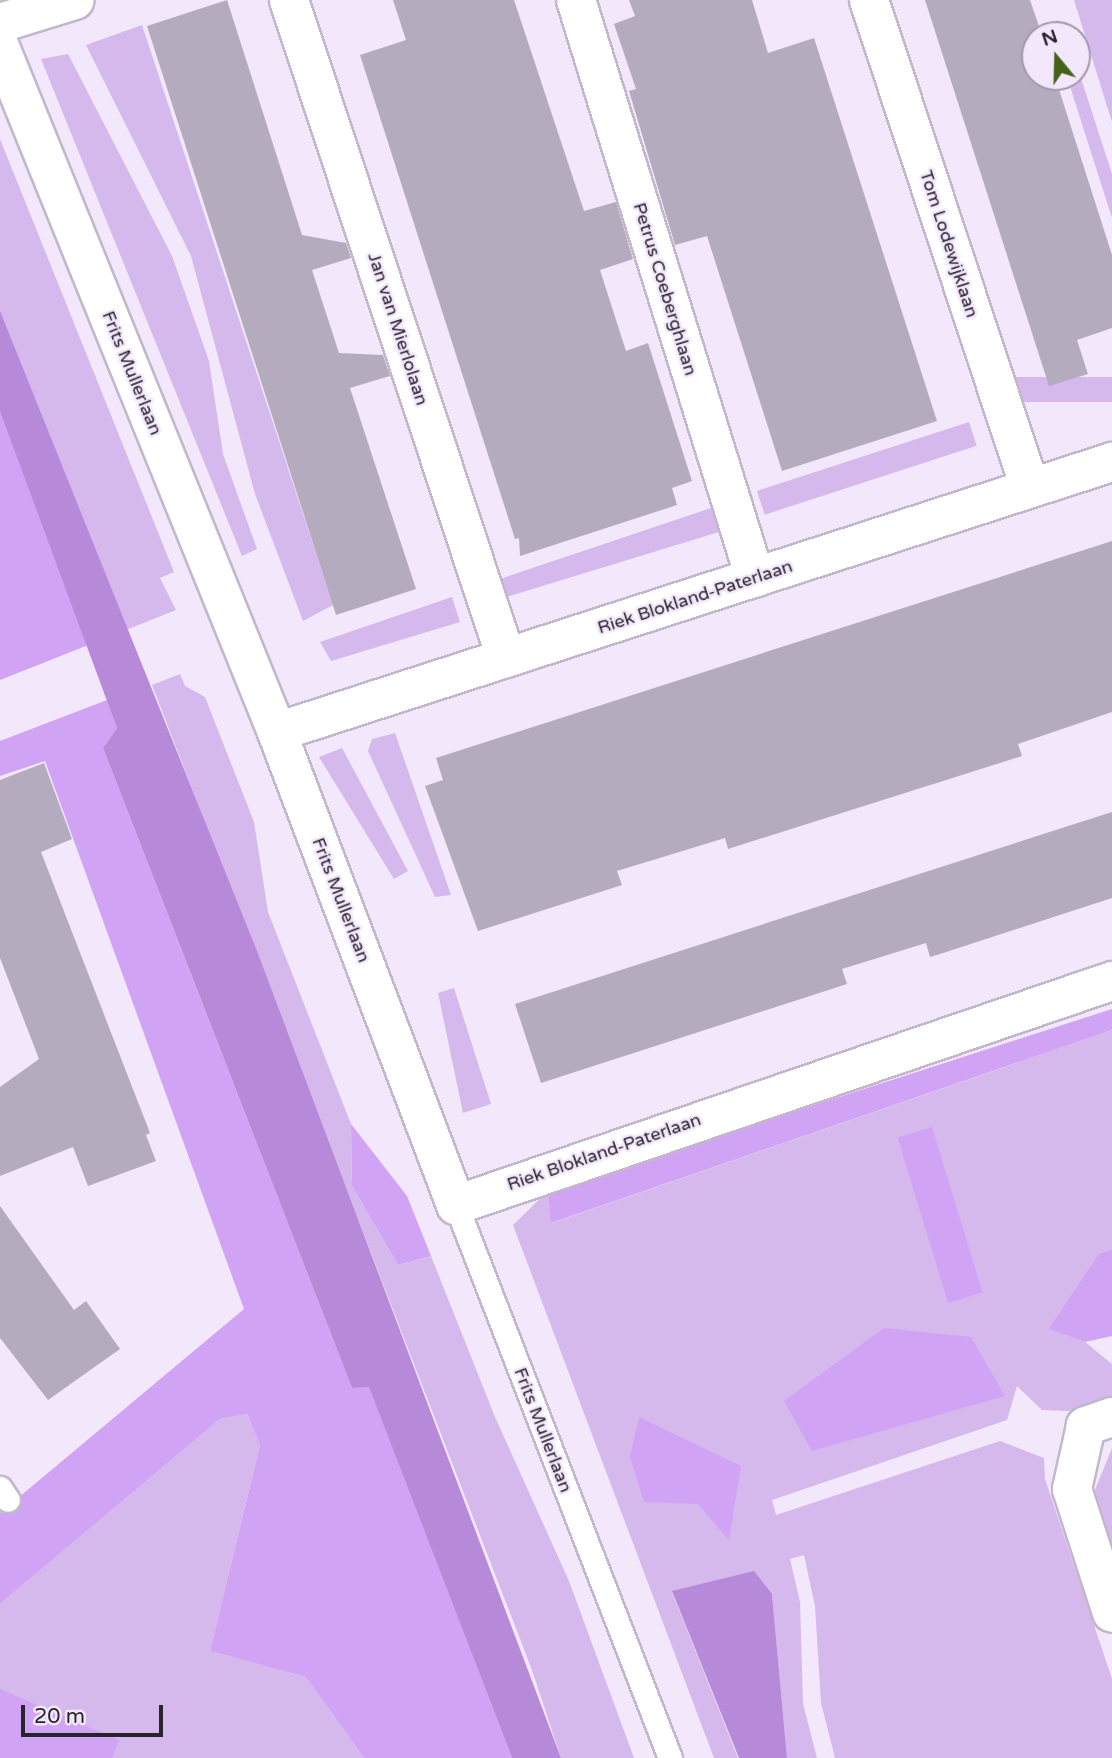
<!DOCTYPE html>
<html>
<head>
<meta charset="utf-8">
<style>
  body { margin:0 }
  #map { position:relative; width:1112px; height:1758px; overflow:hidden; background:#f2e7fb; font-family:"Varela Round",sans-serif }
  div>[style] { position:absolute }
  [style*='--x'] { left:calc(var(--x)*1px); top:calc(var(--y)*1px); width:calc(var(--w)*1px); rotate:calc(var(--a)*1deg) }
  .green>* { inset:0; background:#d5b9ec; transform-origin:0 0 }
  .forest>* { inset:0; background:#d1a3f5; transform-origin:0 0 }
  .water>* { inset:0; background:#b689d9 }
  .building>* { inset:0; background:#b5abbf }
  .roads { filter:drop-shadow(2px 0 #c2b7cb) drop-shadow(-2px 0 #c2b7cb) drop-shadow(0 2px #c2b7cb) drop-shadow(0 -2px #c2b7cb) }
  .service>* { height:23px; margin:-11.5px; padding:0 11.5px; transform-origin:11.5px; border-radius:11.5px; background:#fff }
  .minor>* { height:38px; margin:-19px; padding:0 19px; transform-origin:19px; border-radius:19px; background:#fff }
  span { translate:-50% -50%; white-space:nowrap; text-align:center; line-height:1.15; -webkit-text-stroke:5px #f2e7fb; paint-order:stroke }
  .street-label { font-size:18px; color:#29242c }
  .north { position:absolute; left:1021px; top:21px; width:70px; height:70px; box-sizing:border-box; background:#f2e7fb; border:2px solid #a299a8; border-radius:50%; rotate:341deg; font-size:19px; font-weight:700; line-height:28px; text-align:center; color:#29242c }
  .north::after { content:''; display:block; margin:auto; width:24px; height:32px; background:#446317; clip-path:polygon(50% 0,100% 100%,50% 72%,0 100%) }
  .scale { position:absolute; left:21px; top:1705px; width:142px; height:32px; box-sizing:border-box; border:4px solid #29242c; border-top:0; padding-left:9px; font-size:21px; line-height:24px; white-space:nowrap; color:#29242c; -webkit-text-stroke:5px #f2e7fb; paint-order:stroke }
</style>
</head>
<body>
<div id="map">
  <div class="green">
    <i style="clip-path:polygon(1074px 0,1112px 0,1112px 122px)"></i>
    <i style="clip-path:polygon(142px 25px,333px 605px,303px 621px,255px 494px,191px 256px,86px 45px)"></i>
    <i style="clip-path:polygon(68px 54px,172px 256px,209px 361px,223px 454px,257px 549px,242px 556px,41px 59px)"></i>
    <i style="clip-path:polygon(1077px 66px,1112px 174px,1112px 218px,1067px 77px,1077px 77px)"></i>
    <i style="clip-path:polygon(0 139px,174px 572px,160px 578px,176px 610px,116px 634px,0 342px)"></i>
    <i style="left:1112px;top:377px;width:25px;height:99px;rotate:90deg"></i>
    <i style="left:969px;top:422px;width:25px;height:223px;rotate:72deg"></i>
    <i style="clip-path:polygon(711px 508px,719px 532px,503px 598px,500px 579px)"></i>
    <i style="clip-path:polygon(452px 597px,460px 622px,331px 661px,320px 642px)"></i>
    <i style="clip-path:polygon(180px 674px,185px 686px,205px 697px,254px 822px,268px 912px,351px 1124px,352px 1186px,398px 1265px,431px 1256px,495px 1417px,569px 1581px,634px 1758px,561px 1758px,532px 1670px,152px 685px)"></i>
    <i style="clip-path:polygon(395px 733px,451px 895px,435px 897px,368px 751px,372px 739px)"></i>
    <i style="clip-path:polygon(342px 748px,408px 871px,394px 879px,319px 757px)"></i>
    <i style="clip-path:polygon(454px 988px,491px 1104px,463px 1113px,438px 993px)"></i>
    <i style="clip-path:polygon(1112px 1030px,1112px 1304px,1050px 1329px,1085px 1342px,1112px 1364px,1112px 1397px,1068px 1411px,1042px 1410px,1017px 1386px,1007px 1420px,772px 1500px,776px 1515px,1000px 1441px,1044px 1458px,1045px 1479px,1112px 1679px,1112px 1758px,835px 1758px,821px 1703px,815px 1606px,804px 1555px,790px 1559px,800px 1602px,803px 1704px,817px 1758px,787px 1758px,772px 1594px,672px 1592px,738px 1758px,714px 1758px,513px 1225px,548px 1191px,552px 1223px)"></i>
    <i style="clip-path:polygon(247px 1414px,260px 1445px,210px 1651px,306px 1677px,364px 1758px,0 1758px,0 1604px,220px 1419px)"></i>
    <i style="clip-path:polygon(1112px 1448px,1112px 1566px,1095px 1490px)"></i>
  </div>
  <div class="forest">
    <i style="clip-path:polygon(0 342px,116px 634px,0 680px)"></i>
    <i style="clip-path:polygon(107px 700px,117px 728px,103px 748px,352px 1388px,369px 1386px,512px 1758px,364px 1758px,306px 1677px,210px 1651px,260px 1445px,247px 1414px,220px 1419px,0 1604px,0 1513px,244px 1309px,45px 761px,0 776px,0 741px)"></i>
    <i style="clip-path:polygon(1112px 1009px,1112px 1030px,551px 1223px,548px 1191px)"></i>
    <i style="clip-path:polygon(351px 1124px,407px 1196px,431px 1256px,398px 1265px,352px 1186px)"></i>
    <i style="left:932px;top:1127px;width:173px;height:36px;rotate:73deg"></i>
    <i style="clip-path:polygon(1112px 1250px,1112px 1336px,1085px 1342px,1049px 1329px,1099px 1254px)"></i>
    <i style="clip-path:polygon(884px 1328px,971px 1337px,1005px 1396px,812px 1451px,784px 1401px)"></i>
    <i style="clip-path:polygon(639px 1417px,741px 1466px,729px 1540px,698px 1504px,644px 1502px,630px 1457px)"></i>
    <i style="clip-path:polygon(0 1689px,119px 1740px,112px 1758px,0 1758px)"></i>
  </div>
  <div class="water">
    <i style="clip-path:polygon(0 311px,257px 951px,561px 1758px,512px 1758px,369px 1387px,352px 1388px,177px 938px,103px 748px,117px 728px,0 411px)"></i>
    <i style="clip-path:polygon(754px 1571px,772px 1594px,787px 1758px,739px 1758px,672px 1591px)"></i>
  </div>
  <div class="building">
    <i style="clip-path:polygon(227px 0,302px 235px,346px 243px,351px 258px,312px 270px,339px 353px,383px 355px,390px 376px,350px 388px,416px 589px,336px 615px,147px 26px)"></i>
    <i style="clip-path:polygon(393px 0,514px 0,584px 211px,616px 202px,633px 259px,600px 270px,626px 351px,648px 343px,692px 481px,672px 488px,677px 505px,520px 556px,519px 538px,515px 539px,360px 55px,406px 40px)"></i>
    <i style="clip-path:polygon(629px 0,752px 0,768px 53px,814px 38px,937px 421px,782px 471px,707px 236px,675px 245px,629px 91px,636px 89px,614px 24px,635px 16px)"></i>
    <i style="clip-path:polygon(925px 0,1030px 0,1042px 35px,1035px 35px,1035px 77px,1055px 77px,1112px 255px,1112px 328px,1077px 340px,1088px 374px,1049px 386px)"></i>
    <i style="clip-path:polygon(1112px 541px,1112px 712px,1018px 744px,1022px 756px,728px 849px,725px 838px,617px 871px,622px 885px,478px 931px,425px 786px,443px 780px,436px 758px)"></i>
    <i style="clip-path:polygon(44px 763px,72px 839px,41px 852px,150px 1133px,146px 1135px,156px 1161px,88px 1186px,73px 1147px,0 1176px,0 1087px,39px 1059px,0 958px,0 780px)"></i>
    <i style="clip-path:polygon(1112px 812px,1112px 898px,940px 954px,930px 957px,926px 943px,842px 969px,847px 984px,541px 1083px,515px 1004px)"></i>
    <i style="clip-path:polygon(0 1206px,74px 1310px,86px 1301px,120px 1349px,48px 1400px,0 1338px)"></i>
  </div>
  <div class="roads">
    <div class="service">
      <i style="--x:456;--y:1205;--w:593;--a:68.84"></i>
      <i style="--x:0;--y:1488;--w:14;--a:56"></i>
    </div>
    <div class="minor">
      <i style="--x:289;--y:0;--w:693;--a:71.75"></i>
      <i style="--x:576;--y:0;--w:605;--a:72.79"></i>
      <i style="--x:869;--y:0;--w:514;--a:71.74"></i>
      <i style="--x:0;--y:23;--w:78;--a:-17"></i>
      <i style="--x:0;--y:47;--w:739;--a:67.98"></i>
      <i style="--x:277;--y:732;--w:506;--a:69.27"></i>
      <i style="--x:456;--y:1205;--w:693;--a:-18.85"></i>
      <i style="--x:277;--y:732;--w:878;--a:-17.92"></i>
      <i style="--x:1112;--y:1417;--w:28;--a:161"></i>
      <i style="--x:1086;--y:1426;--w:65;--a:102.5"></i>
      <i style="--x:1072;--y:1489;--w:130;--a:72.1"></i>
    </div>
  </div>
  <div class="street-label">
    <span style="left:949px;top:244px;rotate:72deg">Tom Lodewijklaan</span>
    <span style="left:665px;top:289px;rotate:73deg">Petrus Coeberghlaan</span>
    <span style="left:398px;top:329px;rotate:72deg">Jan van Mierlolaan</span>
    <span style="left:132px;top:373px;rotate:68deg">Frits Mullerlaan</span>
    <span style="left:695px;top:597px;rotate:-18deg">Riek Blokland-Paterlaan</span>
    <span style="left:341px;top:900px;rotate:69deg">Frits Mullerlaan</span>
    <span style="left:604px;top:1152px;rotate:-19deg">Riek Blokland-Paterlaan</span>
    <span style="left:543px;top:1430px;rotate:69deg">Frits Mullerlaan</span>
  </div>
  <div class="north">N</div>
  <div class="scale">20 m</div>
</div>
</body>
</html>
